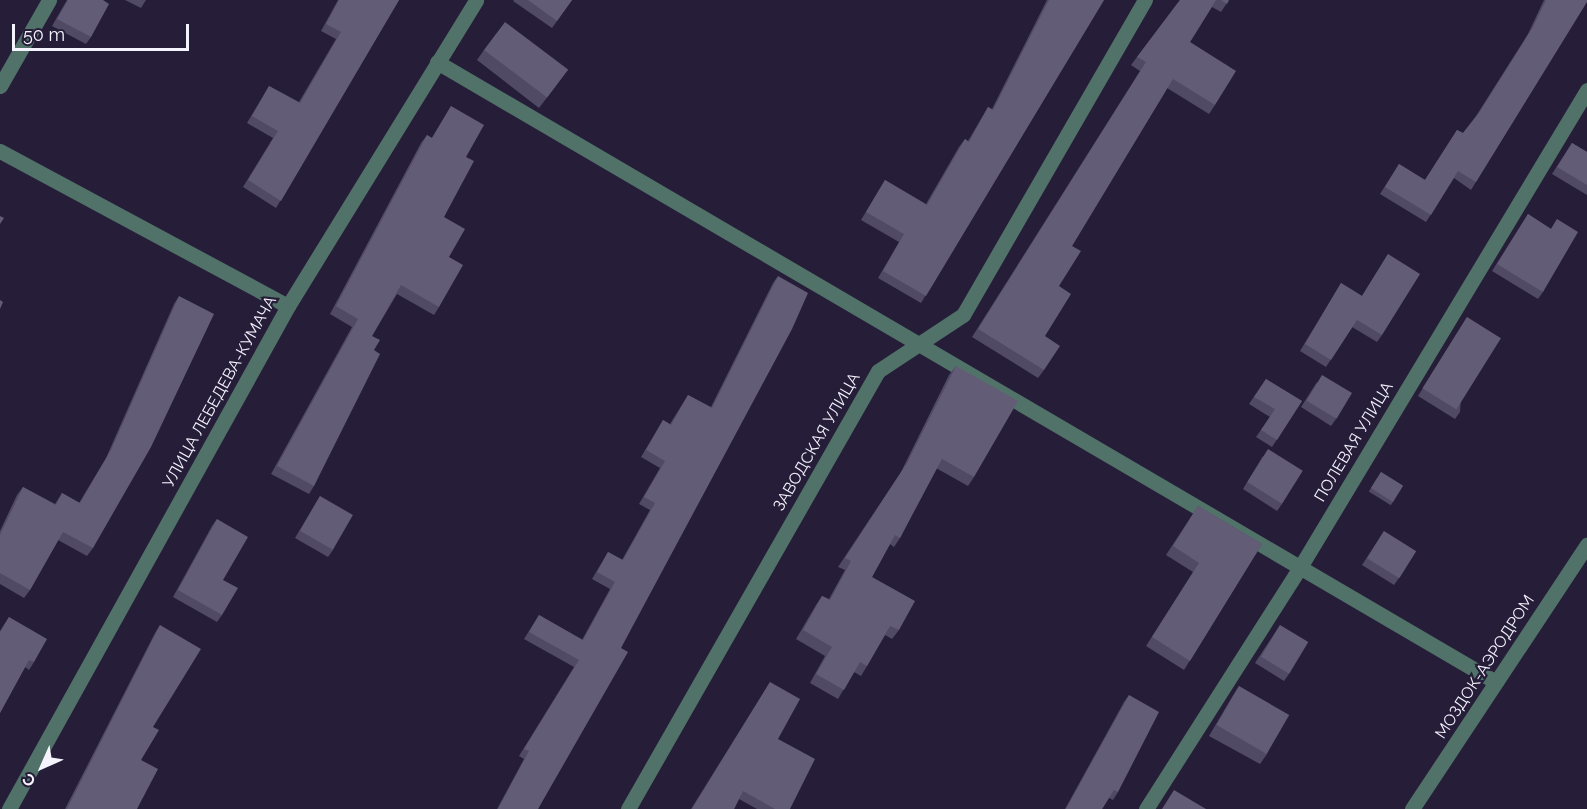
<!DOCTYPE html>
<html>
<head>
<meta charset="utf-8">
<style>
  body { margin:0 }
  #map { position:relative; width:1587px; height:809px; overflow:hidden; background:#261e39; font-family:Raleway,sans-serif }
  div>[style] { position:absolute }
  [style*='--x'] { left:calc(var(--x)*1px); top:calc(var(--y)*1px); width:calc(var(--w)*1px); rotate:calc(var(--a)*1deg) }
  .street>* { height:15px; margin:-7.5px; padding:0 7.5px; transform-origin:7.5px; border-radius:7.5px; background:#517268 }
  .wall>* { inset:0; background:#514a65; transform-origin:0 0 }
  .building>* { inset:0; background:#635c76; transform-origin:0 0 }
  span { translate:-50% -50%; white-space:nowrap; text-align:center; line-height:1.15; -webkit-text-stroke:4.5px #261e39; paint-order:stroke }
  .street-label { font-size:16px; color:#f5f3fe }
  .north { position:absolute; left:12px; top:737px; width:60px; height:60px; -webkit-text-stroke:4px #261e39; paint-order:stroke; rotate:225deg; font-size:16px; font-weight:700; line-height:24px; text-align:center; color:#f5f3fe }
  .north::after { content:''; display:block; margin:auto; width:21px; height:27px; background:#f5f3fe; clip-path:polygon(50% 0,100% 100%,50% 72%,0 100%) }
  .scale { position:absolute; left:12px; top:24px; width:177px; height:27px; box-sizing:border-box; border:3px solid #f5f3fe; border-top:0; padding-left:8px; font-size:18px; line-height:21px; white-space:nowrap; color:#f5f3fe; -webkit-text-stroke:4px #261e39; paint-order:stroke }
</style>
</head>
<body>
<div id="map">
  <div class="street">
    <i style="--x:437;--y:62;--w:1227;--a:30.35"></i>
    <i style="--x:0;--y:86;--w:99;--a:-60.3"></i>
    <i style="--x:0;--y:151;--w:327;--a:28.3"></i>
    <i style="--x:9;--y:809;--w:575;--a:-60.98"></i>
    <i style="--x:288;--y:306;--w:359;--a:-58.4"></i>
    <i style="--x:628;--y:809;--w:504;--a:-60.28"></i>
    <i style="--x:878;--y:371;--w:102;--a:-33.4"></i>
    <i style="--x:963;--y:315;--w:364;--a:-60"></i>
    <i style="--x:1146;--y:809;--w:290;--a:-57.5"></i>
    <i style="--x:1302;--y:564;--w:553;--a:-58.98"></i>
    <i style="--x:1412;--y:809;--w:317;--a:-56.5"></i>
  </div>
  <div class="wall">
    <i style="clip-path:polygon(67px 0,103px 0,91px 37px,86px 44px,52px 26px)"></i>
    <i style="clip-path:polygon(125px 0,146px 0,141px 8px)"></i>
    <i style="clip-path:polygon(338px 0,399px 0,276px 208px,243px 187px,273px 138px,247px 123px,269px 86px,299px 102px,336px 39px,321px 31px)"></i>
    <i style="clip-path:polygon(514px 0,572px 0,552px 28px,513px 1px)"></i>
    <i style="clip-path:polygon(1047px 0,1104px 0,921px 303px,878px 278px,899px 242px,861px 220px,885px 180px,926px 204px,959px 147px,965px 139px,968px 141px,988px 107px,992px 109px)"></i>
    <i style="clip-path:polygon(1180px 0,1229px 0,1221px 12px,1212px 7px,1190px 42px,1215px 105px,1209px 114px,1167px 88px,1072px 246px,1059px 286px,1045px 336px,1044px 370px,1038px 378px,972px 337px,1140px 71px,1131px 65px)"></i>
    <i style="clip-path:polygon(1544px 0,1587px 0,1471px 190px,1454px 178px,1426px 222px,1380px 194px,1399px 164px,1425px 180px,1457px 130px,1463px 133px,1476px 116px,1528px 34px)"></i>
    <i style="clip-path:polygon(484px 50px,568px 70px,539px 108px,477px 60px)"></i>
    <i style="clip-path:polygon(451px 106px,466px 157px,444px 217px,449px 257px,439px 307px,434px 315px,397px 294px,372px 336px,374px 350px,314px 486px,309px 494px,271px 474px,352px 327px,330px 314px,421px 143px,427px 135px,432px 138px)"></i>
    <i style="clip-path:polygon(1572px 143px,1587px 152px,1587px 195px,1552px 174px)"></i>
    <i style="clip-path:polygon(1528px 214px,1551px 229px,1557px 219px,1543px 292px,1538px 299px,1492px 271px)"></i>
    <i style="clip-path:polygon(1388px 254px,1382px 335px,1377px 342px,1352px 327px,1326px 367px,1300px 351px,1341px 283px,1362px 296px)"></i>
    <i style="clip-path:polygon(778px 276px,621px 648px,538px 809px,497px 809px,524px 759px,519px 756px,574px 667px,524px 639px,539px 615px,582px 640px,610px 589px,592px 579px,608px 552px,622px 560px,650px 510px,639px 504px,660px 468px,641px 457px,663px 420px,670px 424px,688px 395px,711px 407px,773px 283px)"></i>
    <i style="clip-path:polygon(179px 296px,93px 548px,87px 556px,58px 540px,30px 590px,24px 598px,0 584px,0 531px,17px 495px,23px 487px,55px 504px,62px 493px,79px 503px,106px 458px,174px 304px)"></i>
    <i style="clip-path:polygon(1467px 317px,1460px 412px,1455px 419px,1418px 396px)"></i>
    <i style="clip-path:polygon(956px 366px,974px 477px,968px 486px,936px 468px,900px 538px,894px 547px,890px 544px,872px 577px,899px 630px,892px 639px,885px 635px,867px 666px,861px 676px,854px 672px,838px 699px,810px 683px,825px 656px,796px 639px,816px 605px,822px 596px,829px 599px,845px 570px,838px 567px,901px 472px,949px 375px)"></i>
    <i style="clip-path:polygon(1266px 379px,1302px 401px,1272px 447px,1256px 437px,1270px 417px,1249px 404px)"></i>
    <i style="clip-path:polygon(1317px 382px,1336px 419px,1331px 426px,1301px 407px)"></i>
    <i style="clip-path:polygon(1263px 456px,1282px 504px,1277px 511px,1243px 489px)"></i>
    <i style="left:1381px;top:472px;width:26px;height:23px;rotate:32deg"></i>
    <i style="clip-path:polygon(320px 496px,333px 550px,328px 557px,295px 538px)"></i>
    <i style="clip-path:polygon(1198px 506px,1262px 544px,1184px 670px,1146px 646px,1193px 572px,1166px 555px)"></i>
    <i style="clip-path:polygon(217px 519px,223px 580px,222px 615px,217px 622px,173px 597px,212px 526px)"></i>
    <i style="clip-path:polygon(1384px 531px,1399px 578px,1394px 585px,1362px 565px)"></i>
    <i style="clip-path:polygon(9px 617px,34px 662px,29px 670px,25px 667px,0 713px,0 631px)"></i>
    <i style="clip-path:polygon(160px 625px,153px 727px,141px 760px,137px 809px,65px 809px,155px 633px)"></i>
    <i style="clip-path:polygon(1280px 625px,1289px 674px,1284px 681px,1255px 663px)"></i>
    <i style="clip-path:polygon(770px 682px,778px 739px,790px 809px,757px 809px,739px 799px,734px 809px,691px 809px)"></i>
    <i style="clip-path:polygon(1239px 686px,1267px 754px,1260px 764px,1209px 736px,1232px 697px)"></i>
    <i style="clip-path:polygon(1129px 695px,1118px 792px,1113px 800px,1109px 798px,1102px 809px,1065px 809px,1124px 702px)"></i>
  </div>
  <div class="building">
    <i style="clip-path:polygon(68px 0,103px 0,109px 4px,91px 37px,57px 19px)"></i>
    <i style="clip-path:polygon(339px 0,399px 0,281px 201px,248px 180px,278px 131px,252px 116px,269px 86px,300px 103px,341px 32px,326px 24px)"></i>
    <i style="clip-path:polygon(528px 0,572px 0,557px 21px)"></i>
    <i style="clip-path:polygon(1049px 0,1104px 0,926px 296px,883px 271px,904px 234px,866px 212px,885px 180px,927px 205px,965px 139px,969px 142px,988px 107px,993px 110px)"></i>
    <i style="clip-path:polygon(1180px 0,1216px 0,1190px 42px,1236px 71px,1215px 105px,1173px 79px,1072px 246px,1081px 251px,1059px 286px,1071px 294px,1045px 336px,1060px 346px,1044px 370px,978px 329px,1146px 62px,1137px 57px)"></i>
    <i style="clip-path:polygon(1221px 0,1229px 0,1227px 4px)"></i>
    <i style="clip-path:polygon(1546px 0,1587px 0,1587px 2px,1476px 182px,1458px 171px,1431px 215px,1385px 187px,1399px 164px,1425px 180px,1457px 130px,1463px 133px,1479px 113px,1533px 27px)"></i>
    <i style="left:505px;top:22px;width:79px;height:35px;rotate:37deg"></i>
    <i style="clip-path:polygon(451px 106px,484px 125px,466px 157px,474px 161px,444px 217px,465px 229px,449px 257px,463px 265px,439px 307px,401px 285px,372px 336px,380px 340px,374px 350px,380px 354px,314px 486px,277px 466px,358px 319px,336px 306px,427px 135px,432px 138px)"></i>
    <i style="clip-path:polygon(1572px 143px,1587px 152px,1587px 185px,1557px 167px)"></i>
    <i style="clip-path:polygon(1528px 214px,1551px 229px,1557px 219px,1578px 232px,1543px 292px,1497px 264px)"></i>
    <i style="clip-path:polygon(0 216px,4px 218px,0 224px)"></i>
    <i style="clip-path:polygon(1388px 254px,1420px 274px,1382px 335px,1357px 320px,1331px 360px,1305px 344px,1341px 283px,1362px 296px)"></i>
    <i style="clip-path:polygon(778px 276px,808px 293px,792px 329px,621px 648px,628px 652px,538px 809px,498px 809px,529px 751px,524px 749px,579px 660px,529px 632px,539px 615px,583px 640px,615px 582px,597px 572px,608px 552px,623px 560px,655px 503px,644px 497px,665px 461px,646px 450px,663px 420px,671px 425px,688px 395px,712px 408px)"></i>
    <i style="clip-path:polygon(179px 296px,214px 314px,151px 447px,93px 548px,63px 532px,30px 590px,0 573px,0 535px,23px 487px,56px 505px,62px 493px,80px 503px,111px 450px)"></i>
    <i style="clip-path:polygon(0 300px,3px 302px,0 309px)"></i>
    <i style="left:1467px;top:317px;width:40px;height:84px;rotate:32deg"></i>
    <i style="clip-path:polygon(956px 366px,1018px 401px,974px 477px,942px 459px,900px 538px,895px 535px,872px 577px,915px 601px,899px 630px,890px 626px,867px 666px,860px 662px,844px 690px,816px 674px,832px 647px,803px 630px,822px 596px,830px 600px,851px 561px,845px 558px,907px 463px)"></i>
    <i style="left:1322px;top:375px;width:35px;height:30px;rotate:31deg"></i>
    <i style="clip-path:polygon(1266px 379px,1302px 401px,1277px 440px,1261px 430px,1275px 409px,1254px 397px)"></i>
    <i style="left:1268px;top:449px;width:41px;height:39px;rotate:32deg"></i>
    <i style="left:1381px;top:472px;width:26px;height:19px;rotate:32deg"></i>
    <i style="left:320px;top:496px;width:38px;height:40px;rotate:30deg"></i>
    <i style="clip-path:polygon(1198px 506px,1262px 544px,1190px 661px,1152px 637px,1199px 563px,1173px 546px)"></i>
    <i style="clip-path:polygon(217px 519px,248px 537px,223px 580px,238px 588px,222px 615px,178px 590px)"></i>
    <i style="left:1384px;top:531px;width:38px;height:32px;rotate:32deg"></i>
    <i style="clip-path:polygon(9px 617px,47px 639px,34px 662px,29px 660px,0 713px,0 632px)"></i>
    <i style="clip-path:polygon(160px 625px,201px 649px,153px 727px,159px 730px,141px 760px,158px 769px,137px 809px,67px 809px)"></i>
    <i style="left:1280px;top:625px;width:33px;height:37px;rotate:31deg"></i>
    <i style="clip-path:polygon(770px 682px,800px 699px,778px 739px,815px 759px,790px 809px,775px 809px,743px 791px,734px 809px,692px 809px)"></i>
    <i style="left:1239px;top:686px;width:58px;height:45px;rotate:30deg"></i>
    <i style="clip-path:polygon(1129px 695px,1159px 712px,1118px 792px,1114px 790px,1102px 809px,1066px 809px)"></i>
    <i style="clip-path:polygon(1174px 790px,1206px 809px,1162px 809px)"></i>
  </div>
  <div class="street-label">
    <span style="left:220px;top:392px;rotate:-61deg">УЛИЦА ЛЕБЕДЕВА-КУМАЧА</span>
    <span style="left:817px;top:442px;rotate:-60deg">ЗАВОДСКАЯ УЛИЦА</span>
    <span style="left:1354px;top:442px;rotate:-59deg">ПОЛЕВАЯ УЛИЦА</span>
    <span style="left:1485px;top:667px;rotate:-57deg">МОЗДОК-АЭРОДРОМ</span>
  </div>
  <div class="north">С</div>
  <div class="scale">50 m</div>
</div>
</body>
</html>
